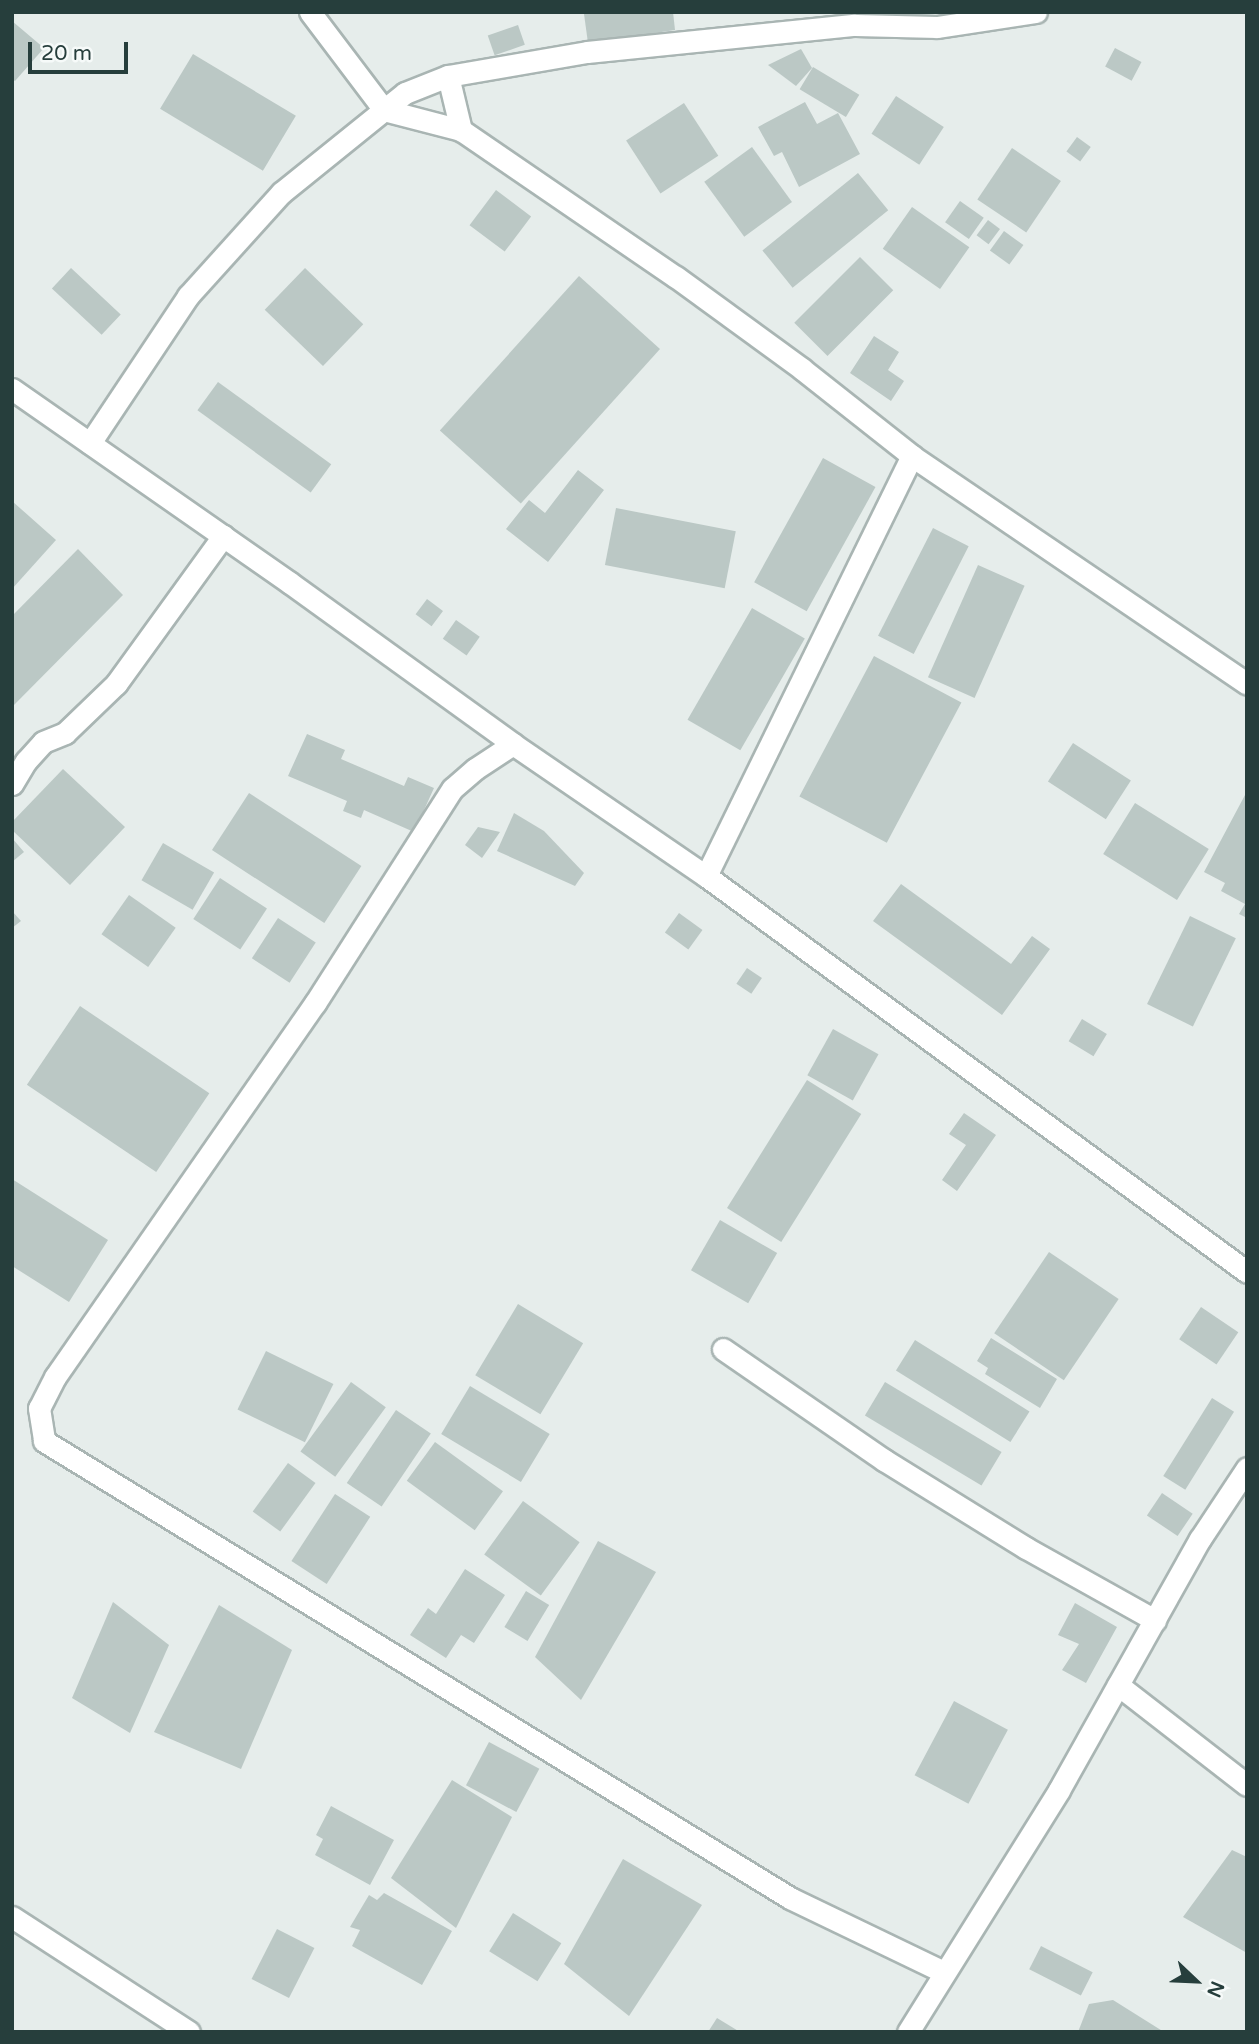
<!DOCTYPE html>
<html>
<head>
<meta charset="utf-8">
<style>
  body { margin:0 }
  #map { position:relative; width:1259px; height:2044px; overflow:hidden; background:#e6edeb; font-family:"Varela Round",sans-serif }
  div>[style] { position:absolute }
  [style*='--x'] { left:calc(var(--x)*1px); top:calc(var(--y)*1px); width:calc(var(--w)*1px); rotate:calc(var(--a)*1deg) }
  .building>* { inset:0; background:#bbc8c5; transform-origin:0 0 }
  .roads { filter:drop-shadow(2px 0 #a9b5b3) drop-shadow(-2px 0 #a9b5b3) drop-shadow(0 2px #a9b5b3) drop-shadow(0 -2px #a9b5b3) }
  .street>* { height:21px; margin:-10.5px; padding:0 10.5px; transform-origin:10.5px; border-radius:10.5px; background:#fff }
  .secondary>* { height:21px; margin:-10.5px; padding:0 10.5px; transform-origin:10.5px; border-radius:10.5px; background:#fff }
  span { translate:-50% -50%; white-space:nowrap; text-align:center; line-height:1.15; -webkit-text-stroke:5px #f6faf9; paint-order:stroke }
  .frame { position:absolute; inset:0; border:14px solid #263e3c; pointer-events:none }
  .north { position:absolute; left:1161px; top:1946px; width:70px; height:70px; -webkit-text-stroke:5px #f6faf9; paint-order:stroke; rotate:113deg; font-size:19px; font-weight:700; line-height:28px; text-align:center; color:#263e3c }
  .north::after { content:''; display:block; margin:auto; width:24px; height:32px; background:#263e3c; clip-path:polygon(50% 0,100% 100%,50% 72%,0 100%) }
  .scale { position:absolute; left:28px; top:42px; width:100px; height:32px; box-sizing:border-box; border:4px solid #263e3c; border-top:0; padding-left:9px; font-size:21px; line-height:24px; white-space:nowrap; color:#263e3c; -webkit-text-stroke:5px #f6faf9; paint-order:stroke }
</style>
</head>
<body>
<div id="map">
  <div class="building">
    <i style="clip-path:polygon(593px 12px,673px 12px,675px 30px,588px 43px,584px 14px)"></i>
    <i style="clip-path:polygon(12px 21px,44px 48px,15px 81px,12px 79px)"></i>
    <i style="left:518px;top:25px;width:21px;height:32px;rotate:71deg"></i>
    <i style="left:1115px;top:48px;width:30px;height:21px;rotate:28deg"></i>
    <i style="clip-path:polygon(801px 49px,812px 68px,796px 86px,768px 65px)"></i>
    <i style="left:193px;top:54px;width:120px;height:64px;rotate:31deg"></i>
    <i style="left:813px;top:67px;width:54px;height:26px;rotate:31deg"></i>
    <i style="left:896px;top:96px;width:57px;height:45px;rotate:33deg"></i>
    <i style="clip-path:polygon(805px 102px,817px 124px,838px 113px,860px 154px,799px 187px,782px 152px,774px 156px,758px 127px)"></i>
    <i style="left:684px;top:103px;width:63px;height:69px;rotate:57deg"></i>
    <i style="left:1077px;top:137px;width:17px;height:18px;rotate:36deg"></i>
    <i style="left:752px;top:147px;width:68px;height:59px;rotate:54deg"></i>
    <i style="left:1012px;top:148px;width:59px;height:62px;rotate:34deg"></i>
    <i style="left:858px;top:173px;width:48px;height:123px;rotate:51deg"></i>
    <i style="left:496px;top:190px;width:44px;height:44px;rotate:37deg"></i>
    <i style="left:960px;top:201px;width:29px;height:26px;rotate:35deg"></i>
    <i style="left:912px;top:207px;width:70px;height:51px;rotate:35deg"></i>
    <i style="left:988px;top:220px;width:15px;height:19px;rotate:37deg"></i>
    <i style="left:1004px;top:231px;width:24px;height:24px;rotate:36deg"></i>
    <i style="left:860px;top:257px;width:47px;height:93px;rotate:45deg"></i>
    <i style="left:71px;top:268px;width:68px;height:28px;rotate:43deg"></i>
    <i style="left:305px;top:268px;width:81px;height:58px;rotate:44deg"></i>
    <i style="left:579px;top:276px;width:109px;height:208px;rotate:42deg"></i>
    <i style="clip-path:polygon(874px 336px,899px 352px,888px 370px,904px 381px,891px 401px,850px 373px)"></i>
    <i style="left:218px;top:382px;width:140px;height:35px;rotate:36deg"></i>
    <i style="left:823px;top:458px;width:60px;height:142px;rotate:29deg"></i>
    <i style="clip-path:polygon(578px 470px,604px 490px,548px 562px,506px 529px,529px 500px,545px 513px)"></i>
    <i style="clip-path:polygon(12px 501px,56px 540px,12px 589px)"></i>
    <i style="left:616px;top:508px;width:122px;height:58px;rotate:11deg"></i>
    <i style="left:933px;top:528px;width:40px;height:121px;rotate:27deg"></i>
    <i style="clip-path:polygon(78px 549px,123px 595px,12px 707px,12px 616px)"></i>
    <i style="left:978px;top:565px;width:51px;height:123px;rotate:24deg"></i>
    <i style="left:427px;top:599px;width:20px;height:19px;rotate:37deg"></i>
    <i style="left:752px;top:608px;width:61px;height:129px;rotate:30deg"></i>
    <i style="left:456px;top:620px;width:29px;height:23px;rotate:35deg"></i>
    <i style="left:874px;top:656px;width:99px;height:159px;rotate:28deg"></i>
    <i style="clip-path:polygon(307px 734px,345px 750px,341px 759px,404px 786px,408px 777px,434px 788px,414px 832px,364px 810px,361px 818px,343px 811px,347px 801px,288px 776px)"></i>
    <i style="left:1073px;top:743px;width:69px;height:46px;rotate:33deg"></i>
    <i style="clip-path:polygon(63px 769px,125px 827px,70px 885px,12px 830px,12px 822px)"></i>
    <i style="left:249px;top:793px;width:134px;height:68px;rotate:33deg"></i>
    <i style="clip-path:polygon(1245px 795px,1247px 796px,1247px 918px,1239px 914px,1245px 904px,1221px 891px,1225px 883px,1204px 872px)"></i>
    <i style="left:1135px;top:803px;width:87px;height:60px;rotate:32deg"></i>
    <i style="clip-path:polygon(514px 813px,544px 831px,584px 873px,575px 886px,497px 851px)"></i>
    <i style="clip-path:polygon(478px 827px,500px 832px,482px 858px,465px 845px)"></i>
    <i style="clip-path:polygon(12px 838px,24px 852px,12px 862px)"></i>
    <i style="left:163px;top:843px;width:59px;height:43px;rotate:30deg"></i>
    <i style="left:220px;top:878px;width:56px;height:49px;rotate:33deg"></i>
    <i style="clip-path:polygon(901px 884px,1011px 964px,1032px 936px,1050px 949px,1002px 1015px,873px 921px)"></i>
    <i style="left:129px;top:895px;width:57px;height:48px;rotate:35deg"></i>
    <i style="clip-path:polygon(12px 911px,21px 921px,12px 928px)"></i>
    <i style="left:679px;top:913px;width:29px;height:24px;rotate:36deg"></i>
    <i style="left:1190px;top:916px;width:51px;height:98px;rotate:26deg"></i>
    <i style="left:278px;top:918px;width:45px;height:48px;rotate:33deg"></i>
    <i style="left:747px;top:968px;width:18px;height:19px;rotate:34deg"></i>
    <i style="left:80px;top:1006px;width:156px;height:95px;rotate:34deg"></i>
    <i style="left:1082px;top:1019px;width:29px;height:26px;rotate:31deg"></i>
    <i style="left:833px;top:1029px;width:52px;height:53px;rotate:29deg"></i>
    <i style="left:807px;top:1080px;width:64px;height:151px;rotate:32deg"></i>
    <i style="clip-path:polygon(964px 1113px,996px 1135px,957px 1191px,942px 1180px,966px 1145px,949px 1134px)"></i>
    <i style="clip-path:polygon(12px 1179px,108px 1240px,69px 1302px,12px 1266px)"></i>
    <i style="left:720px;top:1220px;width:66px;height:58px;rotate:30deg"></i>
    <i style="left:1049px;top:1252px;width:84px;height:98px;rotate:34deg"></i>
    <i style="left:518px;top:1304px;width:76px;height:83px;rotate:31deg"></i>
    <i style="left:1201px;top:1307px;width:45px;height:39px;rotate:34deg"></i>
    <i style="clip-path:polygon(991px 1338px,1057px 1379px,1040px 1408px,985px 1374px,988px 1368px,977px 1361px)"></i>
    <i style="left:915px;top:1340px;width:135px;height:36px;rotate:32deg"></i>
    <i style="left:266px;top:1351px;width:75px;height:65px;rotate:26deg"></i>
    <i style="left:351px;top:1382px;width:43px;height:86px;rotate:36deg"></i>
    <i style="left:885px;top:1382px;width:136px;height:39px;rotate:31deg"></i>
    <i style="left:470px;top:1386px;width:93px;height:56px;rotate:31deg"></i>
    <i style="left:1212px;top:1398px;width:26px;height:92px;rotate:32deg"></i>
    <i style="left:396px;top:1410px;width:42px;height:88px;rotate:34deg"></i>
    <i style="left:435px;top:1442px;width:84px;height:48px;rotate:36deg"></i>
    <i style="left:288px;top:1463px;width:34px;height:60px;rotate:36deg"></i>
    <i style="left:1162px;top:1493px;width:37px;height:27px;rotate:34deg"></i>
    <i style="left:335px;top:1494px;width:42px;height:80px;rotate:33deg"></i>
    <i style="left:523px;top:1501px;width:70px;height:66px;rotate:36deg"></i>
    <i style="clip-path:polygon(598px 1541px,656px 1572px,581px 1700px,535px 1657px)"></i>
    <i style="clip-path:polygon(465px 1569px,505px 1595px,474px 1643px,461px 1635px,446px 1658px,410px 1635px,428px 1608px,436px 1614px)"></i>
    <i style="left:526px;top:1591px;width:27px;height:42px;rotate:31deg"></i>
    <i style="clip-path:polygon(113px 1602px,169px 1645px,130px 1733px,72px 1698px)"></i>
    <i style="clip-path:polygon(1075px 1603px,1117px 1627px,1086px 1683px,1062px 1670px,1079px 1644px,1058px 1635px)"></i>
    <i style="clip-path:polygon(219px 1605px,292px 1650px,241px 1769px,154px 1732px)"></i>
    <i style="left:954px;top:1701px;width:61px;height:84px;rotate:28deg"></i>
    <i style="left:489px;top:1742px;width:57px;height:49px;rotate:28deg"></i>
    <i style="clip-path:polygon(452px 1780px,512px 1817px,456px 1928px,391px 1878px)"></i>
    <i style="clip-path:polygon(331px 1806px,394px 1840px,370px 1885px,315px 1855px,323px 1839px,316px 1835px)"></i>
    <i style="clip-path:polygon(1232px 1850px,1247px 1857px,1247px 1953px,1183px 1917px)"></i>
    <i style="clip-path:polygon(623px 1859px,702px 1905px,629px 2016px,564px 1964px)"></i>
    <i style="clip-path:polygon(384px 1893px,452px 1931px,422px 1985px,352px 1946px,360px 1930px,350px 1927px,369px 1895px,377px 1900px)"></i>
    <i style="left:513px;top:1913px;width:57px;height:45px;rotate:32deg"></i>
    <i style="left:277px;top:1929px;width:42px;height:56px;rotate:27deg"></i>
    <i style="left:1041px;top:1946px;width:58px;height:26px;rotate:27deg"></i>
    <i style="clip-path:polygon(1113px 2000px,1164px 2032px,1078px 2032px,1089px 2004px)"></i>
    <i style="clip-path:polygon(717px 2018px,740px 2032px,708px 2032px)"></i>
  </div>
  <div class="roads">
    <div class="street">
      <i style="--x:310;--y:12;--w:123;--a:52.9"></i>
      <i style="--x:384;--y:110;--w:80;--a:14.6"></i>
      <i style="--x:461;--y:130;--w:260;--a:34.4"></i>
      <i style="--x:676;--y:277;--w:156;--a:36.1"></i>
      <i style="--x:802;--y:369;--w:140;--a:38.3"></i>
      <i style="--x:912;--y:456;--w:405;--a:34.2"></i>
      <i style="--x:448;--y:76;--w:56;--a:76.5"></i>
      <i style="--x:90;--y:443;--w:177;--a:-56.3"></i>
      <i style="--x:188;--y:296;--w:139;--a:-47.9"></i>
      <i style="--x:281;--y:193;--w:159;--a:-38.9"></i>
      <i style="--x:405;--y:93;--w:46;--a:-21.6"></i>
      <i style="--x:448;--y:76;--w:141;--a:-9.8"></i>
      <i style="--x:587;--y:52;--w:269;--a:-5.8"></i>
      <i style="--x:855;--y:25;--w:82;--a:1.4"></i>
      <i style="--x:937;--y:27;--w:100;--a:-8.6"></i>
      <i style="--x:513;--y:744;--w:45;--a:146.7"></i>
      <i style="--x:475;--y:769;--w:30;--a:139"></i>
      <i style="--x:452;--y:789;--w:254;--a:122.6"></i>
      <i style="--x:315;--y:1003;--w:455;--a:124.8"></i>
      <i style="--x:55;--y:1377;--w:35;--a:117"></i>
      <i style="--x:39;--y:1408;--w:33;--a:81"></i>
      <i style="--x:44;--y:1441;--w:875;--a:31.49"></i>
      <i style="--x:790;--y:1898;--w:171;--a:25.7"></i>
      <i style="--x:12;--y:784;--w:27;--a:-59"></i>
      <i style="--x:26;--y:761;--w:25;--a:-48"></i>
      <i style="--x:43;--y:742;--w:24;--a:-22"></i>
      <i style="--x:65;--y:733;--w:71;--a:-43.9"></i>
      <i style="--x:116;--y:684;--w:183;--a:-54.1"></i>
      <i style="--x:706;--y:876;--w:468;--a:-63.9"></i>
      <i style="--x:723;--y:1349;--w:196;--a:34.6"></i>
      <i style="--x:884;--y:1460;--w:167;--a:31.8"></i>
      <i style="--x:1026;--y:1548;--w:148;--a:29.2"></i>
      <i style="--x:1118;--y:1685;--w:163;--a:37.8"></i>
      <i style="--x:12;--y:1917;--w:211;--a:33"></i>
      <i style="--x:908;--y:2032;--w:285;--a:-58"></i>
      <i style="--x:1059;--y:1790;--w:288;--a:-60.7"></i>
      <i style="--x:1200;--y:1539;--w:85;--a:-56.5"></i>
    </div>
    <div class="secondary">
      <i style="--x:12;--y:389;--w:339;--a:34.9"></i>
      <i style="--x:290;--y:583;--w:275;--a:35.8"></i>
      <i style="--x:513;--y:744;--w:234;--a:34.4"></i>
      <i style="--x:706;--y:876;--w:670;--a:36.2"></i>
    </div>
  </div>
  <div class="frame"></div>
  <div class="north">N</div>
  <div class="scale">20 m</div>
</div>
</body>
</html>
